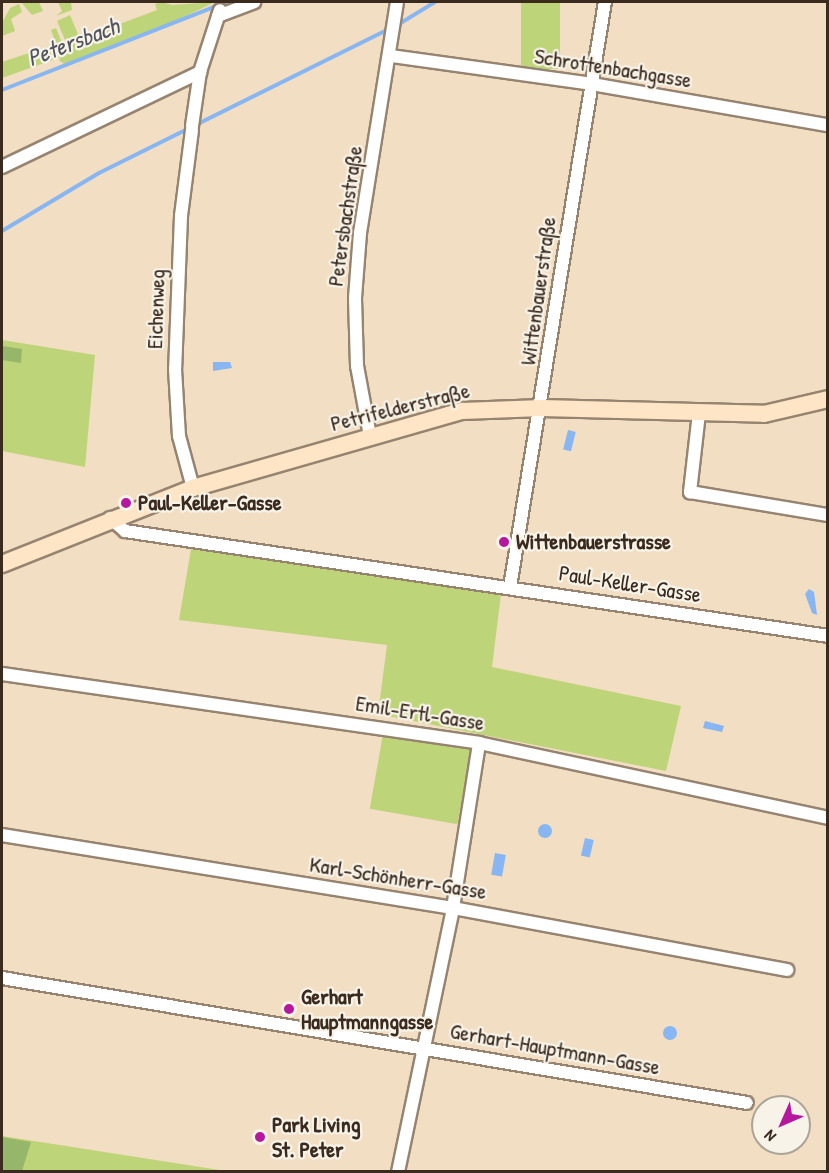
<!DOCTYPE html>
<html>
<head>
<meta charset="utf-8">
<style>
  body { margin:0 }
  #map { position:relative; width:829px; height:1173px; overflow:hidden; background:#f2dec2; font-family:"Patrick Hand",sans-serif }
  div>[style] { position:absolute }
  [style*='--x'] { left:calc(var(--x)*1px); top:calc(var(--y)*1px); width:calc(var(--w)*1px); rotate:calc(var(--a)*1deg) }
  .green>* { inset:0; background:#bed479; transform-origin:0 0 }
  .forest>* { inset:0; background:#96b669 }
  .water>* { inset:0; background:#87b6f2; transform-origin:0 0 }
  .round { border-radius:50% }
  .stream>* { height:4px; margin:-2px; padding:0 2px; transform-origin:2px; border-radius:2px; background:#87b6f2 }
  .roads { filter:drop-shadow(2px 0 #968470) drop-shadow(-2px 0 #968470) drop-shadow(0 2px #968470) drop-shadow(0 -2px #968470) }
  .street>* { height:12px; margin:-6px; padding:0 6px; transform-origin:6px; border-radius:6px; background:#fff }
  .secondary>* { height:16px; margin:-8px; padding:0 8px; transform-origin:8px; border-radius:8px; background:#fee5c5 }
  .dots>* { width:16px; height:16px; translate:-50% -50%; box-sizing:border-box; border:3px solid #f7f3e8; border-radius:50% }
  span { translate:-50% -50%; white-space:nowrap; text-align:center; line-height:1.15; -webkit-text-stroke:4.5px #f7f3e8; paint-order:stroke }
  .street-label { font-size:22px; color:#3b2a1e }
  .poi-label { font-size:22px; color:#3b2a1e; font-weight:700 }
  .left { translate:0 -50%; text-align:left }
  .water-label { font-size:24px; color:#52545e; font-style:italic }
  .frame { position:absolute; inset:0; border:3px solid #3b2a1e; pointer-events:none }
  .north { position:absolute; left:751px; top:1095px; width:60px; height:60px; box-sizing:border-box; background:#f7f3e8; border:2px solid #aca397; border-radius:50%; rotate:225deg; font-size:16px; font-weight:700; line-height:24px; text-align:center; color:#3b2a1e }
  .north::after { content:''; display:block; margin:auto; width:21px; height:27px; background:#b5179e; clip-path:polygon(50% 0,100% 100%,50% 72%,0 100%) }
</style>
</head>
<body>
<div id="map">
  <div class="green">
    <i style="clip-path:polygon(21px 2px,39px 2px,43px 11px,32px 15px)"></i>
    <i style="clip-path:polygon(58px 2px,71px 2px,72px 10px,56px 16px,62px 11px)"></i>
    <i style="clip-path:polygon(162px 2px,172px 5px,215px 2px,165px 26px,64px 64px,59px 60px,61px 57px,2px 78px,2px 62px,56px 44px,51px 30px,56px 28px,64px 48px,68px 47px,57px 21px,70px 15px,80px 39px,157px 10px,155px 4px)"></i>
    <i style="left:521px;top:2px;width:39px;height:67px"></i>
    <i style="clip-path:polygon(19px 4px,22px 12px,11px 19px,15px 31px,2px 36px,2px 23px,10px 8px)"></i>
    <i style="clip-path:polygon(2px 340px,95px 355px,85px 467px,2px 451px)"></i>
    <i style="clip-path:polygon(191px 549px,501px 594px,492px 667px,681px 706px,666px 771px,378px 714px,387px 645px,179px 620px)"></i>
    <i style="left:383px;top:734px;width:89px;height:76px;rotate:10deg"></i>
    <i style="clip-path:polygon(2px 1136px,226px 1171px,2px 1171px)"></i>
  </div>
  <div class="forest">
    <i style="clip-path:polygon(2px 346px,22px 349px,21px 363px,2px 360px)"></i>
    <i style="clip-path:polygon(2px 1137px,31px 1142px,22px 1171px,2px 1171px)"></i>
  </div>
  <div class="water">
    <i style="clip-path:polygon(213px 362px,230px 362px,232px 368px,213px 371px)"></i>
    <i style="left:568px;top:430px;width:8px;height:20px;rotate:14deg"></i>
    <i style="clip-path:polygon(809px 589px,814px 592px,817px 615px,812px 613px,805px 594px)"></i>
    <i style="clip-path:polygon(705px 721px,724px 726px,722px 732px,703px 728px)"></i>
    <i class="round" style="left:538px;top:824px;width:14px;height:14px"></i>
    <i style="left:585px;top:838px;width:9px;height:18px;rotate:13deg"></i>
    <i style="left:495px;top:853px;width:11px;height:22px;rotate:10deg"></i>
    <i class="round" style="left:663px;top:1026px;width:14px;height:14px"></i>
  </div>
  <div class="stream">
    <i style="--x:2;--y:90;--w:241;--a:-21.4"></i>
    <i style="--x:2;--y:231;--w:113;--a:-30.9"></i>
    <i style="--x:99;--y:173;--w:335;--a:-26.4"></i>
    <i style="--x:399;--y:24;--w:42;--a:-31.4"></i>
  </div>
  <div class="roads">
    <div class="street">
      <i style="--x:218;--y:16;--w:39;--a:-21"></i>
      <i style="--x:391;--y:56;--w:203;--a:7.9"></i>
      <i style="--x:592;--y:84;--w:240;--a:9.9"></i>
      <i style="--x:192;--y:126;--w:55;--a:-81.6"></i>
      <i style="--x:200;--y:72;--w:65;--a:-72.1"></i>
      <i style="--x:192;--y:130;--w:87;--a:97.3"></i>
      <i style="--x:181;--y:216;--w:153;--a:92.2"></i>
      <i style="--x:175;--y:369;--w:67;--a:86.6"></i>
      <i style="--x:179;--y:436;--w:54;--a:74.9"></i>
      <i style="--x:2;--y:167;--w:220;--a:-25.6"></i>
      <i style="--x:699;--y:413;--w:80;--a:96.5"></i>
      <i style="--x:690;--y:492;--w:140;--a:9.5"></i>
      <i style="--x:370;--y:436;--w:71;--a:-100.5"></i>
      <i style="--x:357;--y:366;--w:68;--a:-91.7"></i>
      <i style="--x:355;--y:298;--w:65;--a:-85.6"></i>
      <i style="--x:360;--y:233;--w:234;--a:-80.9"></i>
      <i style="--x:110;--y:518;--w:20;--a:41"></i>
      <i style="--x:125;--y:531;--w:711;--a:8.49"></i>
      <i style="--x:510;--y:587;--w:593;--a:-80.78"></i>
      <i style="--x:2;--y:674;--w:482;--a:8.2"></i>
      <i style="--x:479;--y:743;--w:357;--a:12.1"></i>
      <i style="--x:2;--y:835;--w:457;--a:9.2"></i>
      <i style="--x:453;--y:908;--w:340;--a:10.5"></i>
      <i style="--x:2;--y:978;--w:755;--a:9.52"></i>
      <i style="--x:398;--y:1172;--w:270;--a:-78.2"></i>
      <i style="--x:453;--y:908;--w:167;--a:-81"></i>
    </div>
    <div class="secondary">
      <i style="--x:2;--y:564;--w:206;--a:-21.7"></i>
      <i style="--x:193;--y:488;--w:280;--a:-16"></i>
      <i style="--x:462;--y:411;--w:80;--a:-2.1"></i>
      <i style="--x:542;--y:408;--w:222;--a:1.5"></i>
      <i style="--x:764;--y:414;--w:66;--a:-13.2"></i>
    </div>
  </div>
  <div class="dots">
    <i style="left:126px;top:503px;background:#b5179e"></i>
    <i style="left:504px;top:542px;background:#b5179e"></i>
    <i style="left:289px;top:1009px;background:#b5179e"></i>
    <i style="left:260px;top:1137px;background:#b5179e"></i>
  </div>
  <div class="street-label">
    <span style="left:613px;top:68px;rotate:9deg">Schrottenbachgasse</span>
    <span style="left:345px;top:216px;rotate:-82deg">Petersbachstraße</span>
    <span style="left:538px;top:291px;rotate:-82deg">Wittenbauerstraße</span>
    <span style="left:156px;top:309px;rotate:-88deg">Eichenweg</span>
    <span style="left:400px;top:407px;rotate:-14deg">Petrifelderstraße</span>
    <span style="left:630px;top:584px;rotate:9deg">Paul-Keller-Gasse</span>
    <span style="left:420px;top:713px;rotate:9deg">Emil-Ertl-Gasse</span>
    <span style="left:398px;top:878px;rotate:9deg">Karl-Schönherr-Gasse</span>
    <span style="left:555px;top:1049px;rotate:10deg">Gerhart-Hauptmann-Gasse</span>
  </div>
  <div class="poi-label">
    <span class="left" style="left:138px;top:503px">Paul-Keller-Gasse</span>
    <span class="left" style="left:516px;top:542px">Wittenbauerstrasse</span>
    <span class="left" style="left:301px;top:1009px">Gerhart<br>Hauptmanngasse</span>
    <span class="left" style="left:272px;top:1137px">Park Living<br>St. Peter</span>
  </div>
  <div class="water-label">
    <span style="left:73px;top:42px;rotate:-21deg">Petersbach</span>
  </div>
  <div class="frame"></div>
  <div class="north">N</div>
</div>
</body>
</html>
